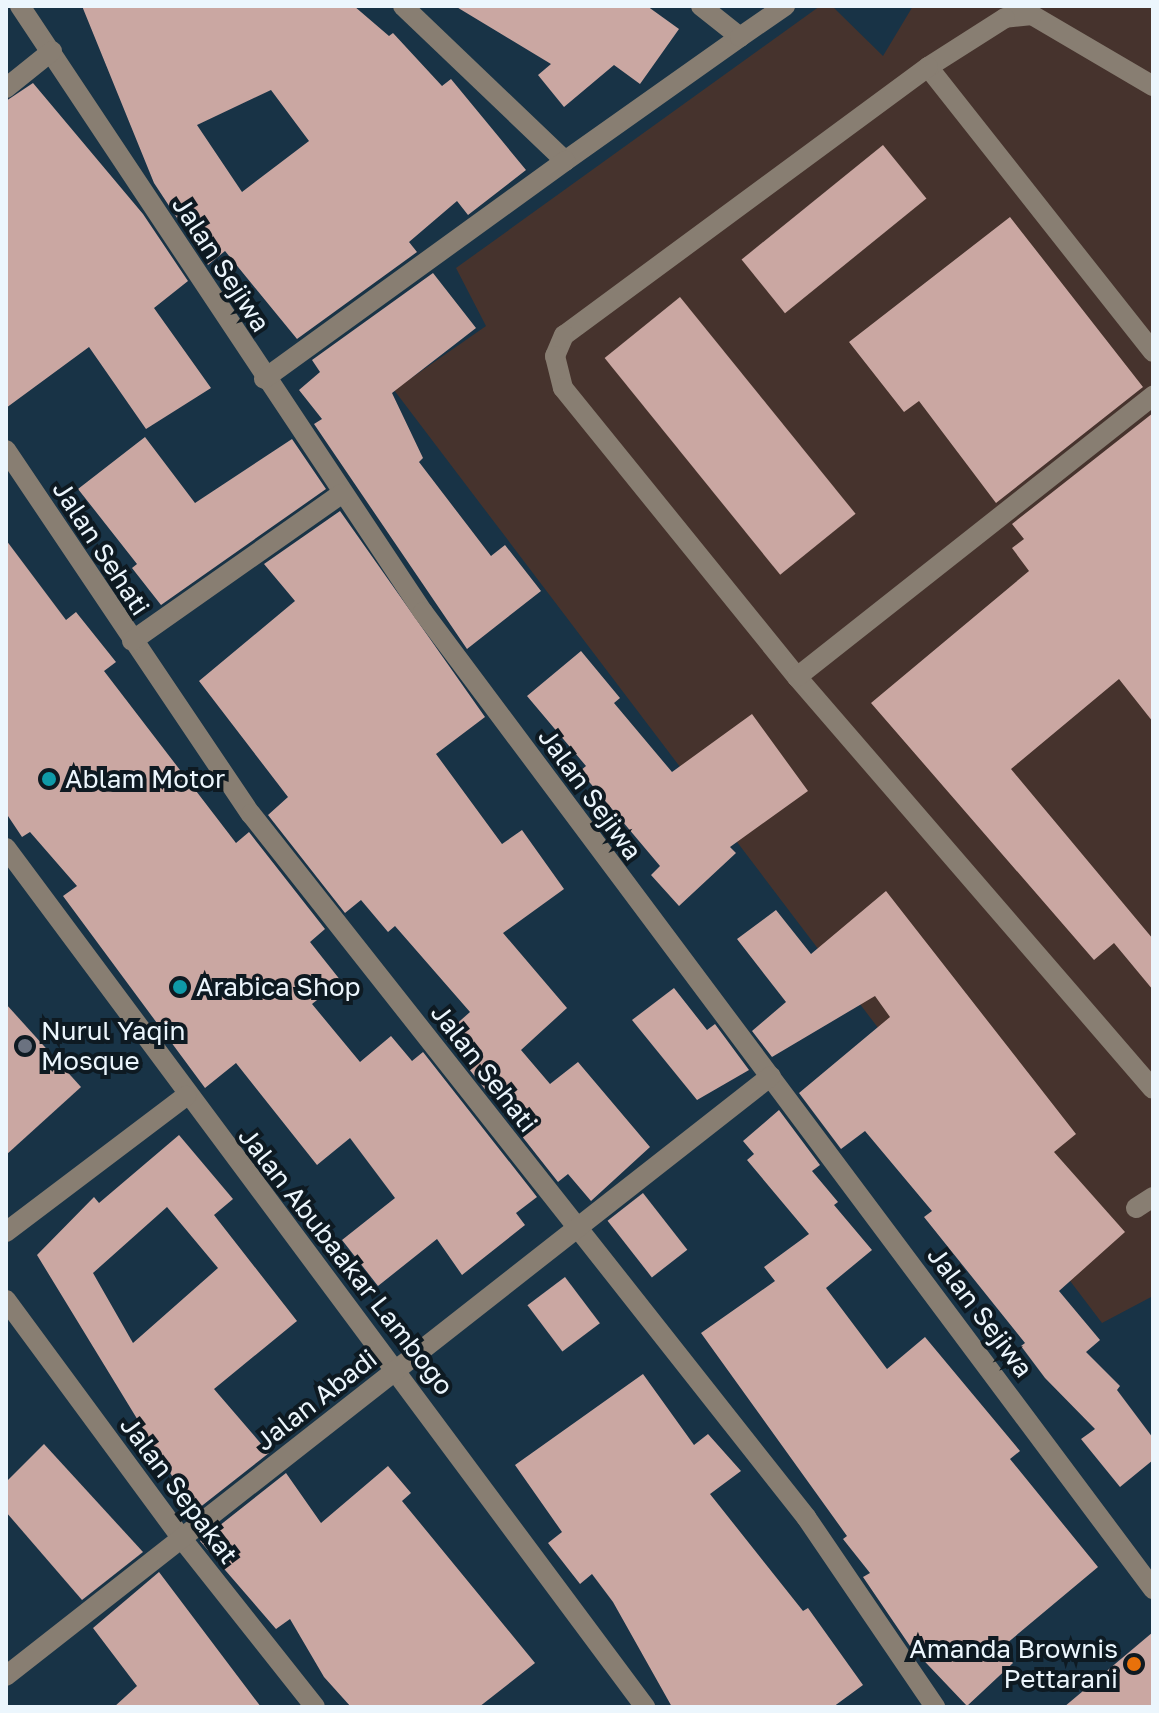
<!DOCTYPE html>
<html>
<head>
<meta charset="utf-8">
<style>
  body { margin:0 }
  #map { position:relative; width:1159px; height:1713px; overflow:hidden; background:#183346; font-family:"Golos Text",sans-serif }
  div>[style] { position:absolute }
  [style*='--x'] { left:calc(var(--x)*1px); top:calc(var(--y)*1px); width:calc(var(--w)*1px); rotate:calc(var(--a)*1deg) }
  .commercial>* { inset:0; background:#46332d }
  .building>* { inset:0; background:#caa7a2; transform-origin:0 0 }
  .minor>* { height:20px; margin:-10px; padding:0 10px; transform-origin:10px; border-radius:10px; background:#887e72 }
  .dots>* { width:22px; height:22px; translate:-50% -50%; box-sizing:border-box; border:4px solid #0e1a22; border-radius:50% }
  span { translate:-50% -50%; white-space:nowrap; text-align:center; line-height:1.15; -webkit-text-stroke:8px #0e1a22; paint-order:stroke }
  .street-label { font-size:26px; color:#ecf6fd }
  .poi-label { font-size:26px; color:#ecf6fd }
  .left { translate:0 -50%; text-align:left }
  .right { translate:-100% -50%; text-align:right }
  .frame { position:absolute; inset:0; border:8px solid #ecf6fd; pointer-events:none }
</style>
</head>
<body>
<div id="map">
  <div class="commercial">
    <i style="clip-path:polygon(820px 6px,832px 6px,883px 56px,913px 6px,1153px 6px,1153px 1296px,1102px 1323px,394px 390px,486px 326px,456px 268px)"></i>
  </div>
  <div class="building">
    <i style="clip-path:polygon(evenodd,82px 6px,354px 6px,389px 36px,393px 33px,442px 86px,451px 79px,526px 170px,468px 215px,457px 201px,409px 242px,417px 252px,297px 339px,225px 251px,208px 265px,154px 183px,82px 6px,271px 90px,309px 141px,242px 192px,197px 125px,271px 90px)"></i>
    <i style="clip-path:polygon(455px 6px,647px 6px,679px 29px,640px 84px,614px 65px,564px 107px,538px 75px,551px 64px)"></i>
    <i style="clip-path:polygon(33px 83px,143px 214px,188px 281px,154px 308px,211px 388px,146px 429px,89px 347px,6px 408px,6px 101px)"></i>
    <i style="left:883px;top:145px;width:69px;height:182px;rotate:51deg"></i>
    <i style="clip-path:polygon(1010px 217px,1143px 387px,996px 503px,919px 401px,904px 412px,849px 342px)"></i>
    <i style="clip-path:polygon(433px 273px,476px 328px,392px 393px,423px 458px,419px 462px,491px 556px,505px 545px,541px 591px,467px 649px,314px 424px,322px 419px,299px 390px,320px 372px,312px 360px)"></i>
    <i style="left:680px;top:297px;width:279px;height:97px;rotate:51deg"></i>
    <i style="clip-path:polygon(1153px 413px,1153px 722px,1119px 679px,1011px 769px,1153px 939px,1153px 990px,1114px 943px,1094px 960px,871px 703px,1029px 571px,1012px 548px,1024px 539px,1012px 524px)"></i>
    <i style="clip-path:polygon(145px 437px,195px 503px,292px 439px,326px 489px,161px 605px,132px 568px,137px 564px,78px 489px)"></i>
    <i style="clip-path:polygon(340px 511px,485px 717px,436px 754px,502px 844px,522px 830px,564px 889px,503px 933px,567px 1008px,521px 1050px,550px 1084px,578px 1062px,650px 1147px,591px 1201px,568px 1174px,558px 1182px,443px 1036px,470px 1012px,395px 926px,388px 932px,361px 900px,345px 913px,268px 815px,288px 797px,199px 681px,295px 601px,264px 564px)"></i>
    <i style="clip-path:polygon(6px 540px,66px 620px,76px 612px,116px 662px,104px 671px,236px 843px,249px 832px,325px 929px,310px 942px,341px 981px,312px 1004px,360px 1062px,391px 1036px,412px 1061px,423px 1052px,537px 1197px,516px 1213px,525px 1225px,462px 1275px,437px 1239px,378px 1286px,342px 1240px,395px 1198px,350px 1138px,317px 1165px,236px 1063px,205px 1088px,63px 896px,77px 886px,30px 832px,22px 837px,6px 813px)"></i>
    <i style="clip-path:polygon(581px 651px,620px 698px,614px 703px,672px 772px,752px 714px,808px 791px,730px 847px,736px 853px,679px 906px,651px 875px,660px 866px,580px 771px,586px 766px,527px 696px)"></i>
    <i style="clip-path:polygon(886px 891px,1076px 1134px,1054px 1152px,1125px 1232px,1059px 1291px,1100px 1340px,1086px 1352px,1120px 1386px,1117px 1390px,1153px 1438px,1153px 1460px,1120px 1487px,1081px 1439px,1095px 1429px,1045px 1378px,1021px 1346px,1025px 1343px,924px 1217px,932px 1211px,865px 1131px,841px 1149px,799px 1093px,890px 1017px,875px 996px,772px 1057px,752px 1031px,786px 1002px,737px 939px,776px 910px,811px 954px)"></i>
    <i style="clip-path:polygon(674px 988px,707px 1030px,715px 1024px,749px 1070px,697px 1100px,632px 1020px)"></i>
    <i style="clip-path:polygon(6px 1004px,81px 1087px,6px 1155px)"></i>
    <i style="clip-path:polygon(779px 1110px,820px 1165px,812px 1171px,838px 1202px,834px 1205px,872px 1250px,826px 1288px,887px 1369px,925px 1337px,1020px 1451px,1010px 1459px,1098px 1567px,1000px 1649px,1013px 1663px,967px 1706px,910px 1646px,863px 1577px,870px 1573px,843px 1539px,847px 1536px,701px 1333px,775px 1281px,764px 1267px,809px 1234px,747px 1160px,754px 1154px,743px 1141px)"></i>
    <i style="clip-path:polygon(evenodd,179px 1135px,233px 1199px,214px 1215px,297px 1321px,214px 1389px,269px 1453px,194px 1512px,37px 1255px,94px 1197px,99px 1203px,179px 1135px,167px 1207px,218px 1268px,133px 1343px,93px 1273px,167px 1207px)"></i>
    <i style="left:643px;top:1193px;width:72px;height:45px;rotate:52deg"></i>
    <i style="left:565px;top:1277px;width:58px;height:47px;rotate:53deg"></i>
    <i style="clip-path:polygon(643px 1374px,694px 1445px,708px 1434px,741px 1471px,710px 1494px,803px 1611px,808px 1608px,863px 1685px,833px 1707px,672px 1707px,613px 1602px,592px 1574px,580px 1584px,548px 1543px,562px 1532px,515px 1465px)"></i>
    <i style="clip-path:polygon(44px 1444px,143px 1552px,82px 1600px,6px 1512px,6px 1482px)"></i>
    <i style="clip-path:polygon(388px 1466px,411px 1493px,402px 1501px,535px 1663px,479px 1707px,351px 1707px,324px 1677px,290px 1619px,276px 1629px,200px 1541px,286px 1473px,321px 1523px)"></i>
    <i style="clip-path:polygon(159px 1572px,261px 1707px,114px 1707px,137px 1686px,93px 1628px)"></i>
    <i style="clip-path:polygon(1153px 1632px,1153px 1707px,1064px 1707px)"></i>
  </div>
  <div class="minor">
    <i style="--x:20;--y:6;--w:728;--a:56.38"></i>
    <i style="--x:423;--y:612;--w:1220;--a:53.23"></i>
    <i style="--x:403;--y:6;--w:224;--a:43.7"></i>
    <i style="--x:565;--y:161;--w:214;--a:-35.3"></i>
    <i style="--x:740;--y:37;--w:50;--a:-141.5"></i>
    <i style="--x:740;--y:37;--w:55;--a:-34.6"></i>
    <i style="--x:928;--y:67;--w:363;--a:51.7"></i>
    <i style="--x:1153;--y:86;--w:140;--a:-149.6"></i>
    <i style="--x:1032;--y:15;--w:27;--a:174"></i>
    <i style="--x:1005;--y:18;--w:91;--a:147.5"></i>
    <i style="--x:928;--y:67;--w:452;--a:143.6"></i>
    <i style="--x:564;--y:335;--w:23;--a:113"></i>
    <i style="--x:555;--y:356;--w:33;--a:76"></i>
    <i style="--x:563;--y:388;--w:372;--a:51"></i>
    <i style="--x:797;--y:677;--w:544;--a:49.17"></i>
    <i style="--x:6;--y:88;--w:59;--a:-38.8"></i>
    <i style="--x:264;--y:379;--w:372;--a:-35.9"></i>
    <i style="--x:6;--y:450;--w:439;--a:56.1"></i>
    <i style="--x:251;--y:814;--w:896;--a:51.71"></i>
    <i style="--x:806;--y:1517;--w:230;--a:55.8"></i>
    <i style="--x:132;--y:641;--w:256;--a:-35.1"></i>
    <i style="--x:797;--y:677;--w:454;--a:-38.3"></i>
    <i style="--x:6;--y:848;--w:1071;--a:53.35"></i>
    <i style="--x:1136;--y:1208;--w:20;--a:-33"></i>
    <i style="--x:6;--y:1232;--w:226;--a:-37.1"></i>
    <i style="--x:6;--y:1300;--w:297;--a:53.6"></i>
    <i style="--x:182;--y:1539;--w:214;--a:51.6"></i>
    <i style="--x:6;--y:1676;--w:972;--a:-38.11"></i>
  </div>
  <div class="dots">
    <i style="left:49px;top:779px;background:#0f9aa8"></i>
    <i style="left:180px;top:987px;background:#0f9aa8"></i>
    <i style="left:25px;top:1046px;background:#6b7280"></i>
    <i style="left:1134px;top:1664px;background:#e8710a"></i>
  </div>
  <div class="street-label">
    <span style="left:221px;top:264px;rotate:57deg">Jalan Sejiwa</span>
    <span style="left:101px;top:548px;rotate:57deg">Jalan Sehati</span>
    <span style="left:590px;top:794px;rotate:54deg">Jalan Sejiwa</span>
    <span style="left:484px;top:1068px;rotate:52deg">Jalan Sehati</span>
    <span style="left:346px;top:1261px;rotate:52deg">Jalan Abubaakar Lambogo</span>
    <span style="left:980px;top:1312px;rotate:53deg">Jalan Sejiwa</span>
    <span style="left:316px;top:1400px;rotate:-38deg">Jalan Abadi</span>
    <span style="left:179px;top:1490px;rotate:53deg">Jalan Sepakat</span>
  </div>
  <div class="poi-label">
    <span class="left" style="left:65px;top:779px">Ablam Motor</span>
    <span class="left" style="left:196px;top:987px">Arabica Shop</span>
    <span class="left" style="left:41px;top:1046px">Nurul Yaqin<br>Mosque</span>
    <span class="right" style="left:1118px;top:1664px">Amanda Brownis<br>Pettarani</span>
  </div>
  <div class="frame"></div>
</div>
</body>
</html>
